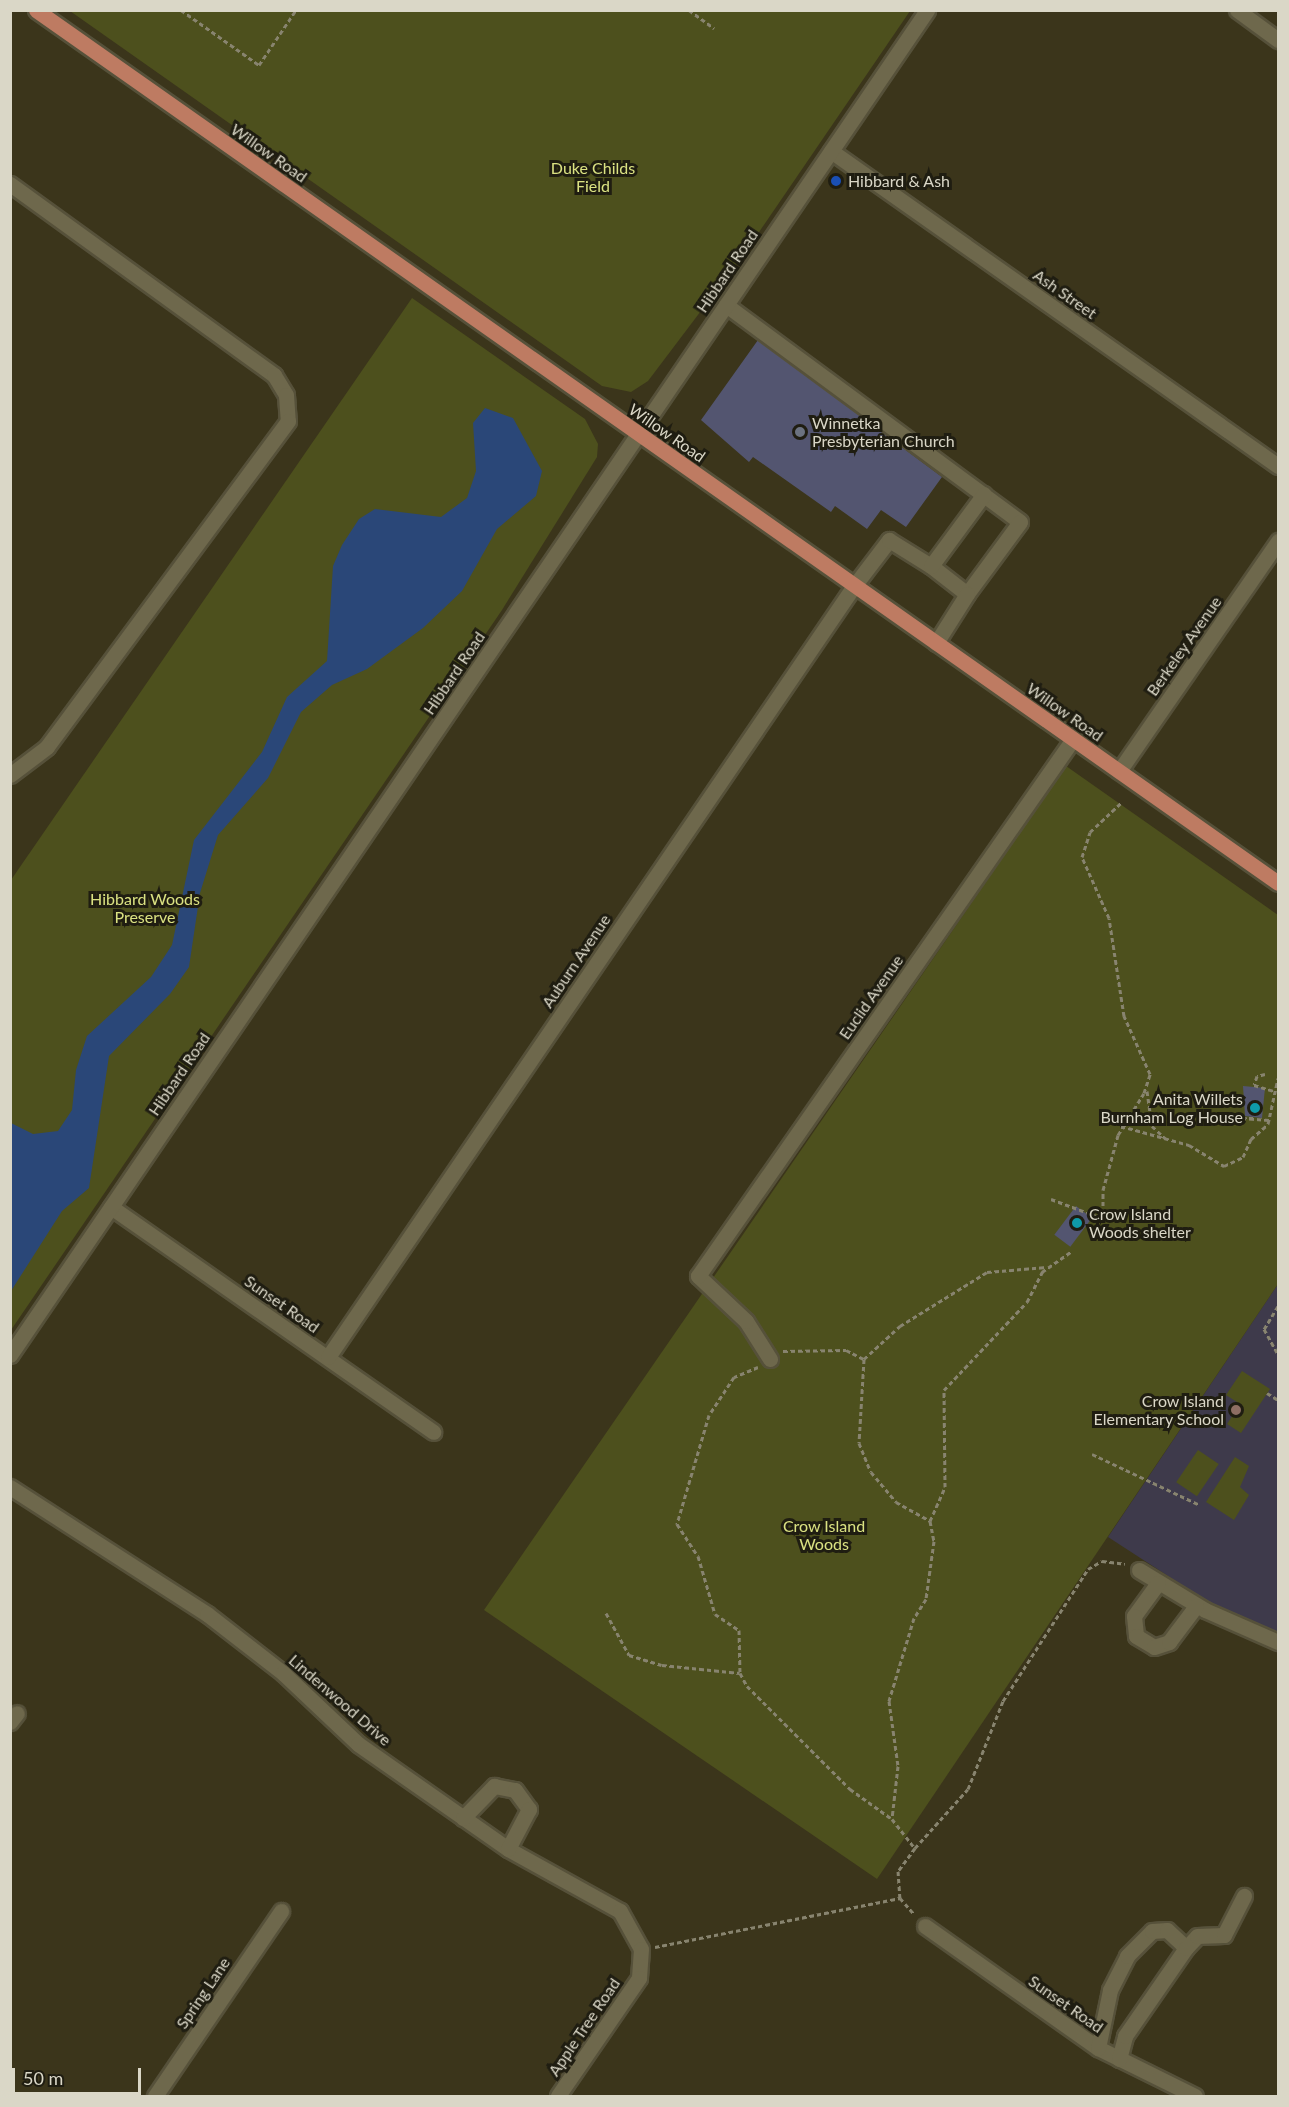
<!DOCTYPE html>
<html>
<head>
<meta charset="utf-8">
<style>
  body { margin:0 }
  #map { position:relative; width:1289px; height:2107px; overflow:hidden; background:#3b351b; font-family:Lato,sans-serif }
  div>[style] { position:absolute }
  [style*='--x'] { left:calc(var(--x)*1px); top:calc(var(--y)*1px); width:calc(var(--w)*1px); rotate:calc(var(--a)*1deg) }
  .education>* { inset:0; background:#3e3a4b }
  .green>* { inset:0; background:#4d501d; transform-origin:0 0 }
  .water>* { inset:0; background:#2a4778 }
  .building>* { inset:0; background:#535570; transform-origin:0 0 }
  .path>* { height:3px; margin-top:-1.5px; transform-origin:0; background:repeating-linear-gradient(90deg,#88846f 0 4.5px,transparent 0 7.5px) }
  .roads { filter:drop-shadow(2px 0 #56513a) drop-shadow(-2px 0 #56513a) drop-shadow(0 2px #56513a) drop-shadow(0 -2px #56513a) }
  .minor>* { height:15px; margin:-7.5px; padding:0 7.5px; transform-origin:7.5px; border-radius:7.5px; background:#6e684c }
  .major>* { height:15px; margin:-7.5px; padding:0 7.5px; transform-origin:7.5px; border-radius:7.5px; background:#be7b62 }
  .dots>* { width:16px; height:16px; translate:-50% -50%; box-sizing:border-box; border:3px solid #1f1d11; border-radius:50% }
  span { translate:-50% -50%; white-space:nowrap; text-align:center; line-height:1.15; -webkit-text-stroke:6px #1f1d11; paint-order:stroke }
  .street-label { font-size:16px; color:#dad7c7 }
  .park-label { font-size:16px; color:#dbe282 }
  .poi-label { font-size:16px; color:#dad7c7 }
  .left { translate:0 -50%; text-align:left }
  .right { translate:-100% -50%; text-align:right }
  .frame { position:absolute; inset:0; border:12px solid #dad7c7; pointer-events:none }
  .scale { position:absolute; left:12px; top:2068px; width:129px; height:27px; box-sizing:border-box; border:3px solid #dad7c7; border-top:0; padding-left:8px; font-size:18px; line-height:21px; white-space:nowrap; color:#dad7c7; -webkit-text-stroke:4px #1f1d11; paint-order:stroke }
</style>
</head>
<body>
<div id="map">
  <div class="education">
    <i style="clip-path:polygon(1278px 1284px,1278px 1633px,1205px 1600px,1108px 1537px)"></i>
  </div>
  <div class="green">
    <i style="clip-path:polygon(70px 11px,910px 11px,744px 254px,648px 381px,631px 392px,602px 386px)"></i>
    <i style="clip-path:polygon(412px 298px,585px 419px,598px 444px,597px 457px,502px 610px,11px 1330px,11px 880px)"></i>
    <i style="clip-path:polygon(1066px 766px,1278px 915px,1278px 1284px,877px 1879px,484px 1610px)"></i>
    <i style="clip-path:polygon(1242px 1371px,1270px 1389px,1241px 1433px,1227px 1424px,1240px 1404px,1226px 1395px)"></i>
    <i style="left:1198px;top:1450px;width:25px;height:39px;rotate:34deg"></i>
    <i style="clip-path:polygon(1235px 1457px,1249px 1466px,1240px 1487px,1249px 1495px,1234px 1520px,1206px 1502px)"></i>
  </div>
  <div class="water">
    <i style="clip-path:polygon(485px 408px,513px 418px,542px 471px,536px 496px,497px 529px,462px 591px,423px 628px,367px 669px,332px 685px,301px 712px,268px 778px,218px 835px,200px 893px,189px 967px,170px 994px,109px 1056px,89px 1188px,62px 1211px,11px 1291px,11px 1123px,33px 1134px,58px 1131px,72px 1110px,76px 1070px,87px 1036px,151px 977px,172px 945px,194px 840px,262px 752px,287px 697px,327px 661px,333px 566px,342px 545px,359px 519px,375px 509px,441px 517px,467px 498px,476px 471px,473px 423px)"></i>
  </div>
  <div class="building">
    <i style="clip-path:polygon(758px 340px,942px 477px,906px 527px,881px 510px,867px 529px,835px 506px,831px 512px,753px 457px,749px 462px,701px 420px)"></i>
    <i style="clip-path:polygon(1243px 1086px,1265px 1088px,1262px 1118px,1245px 1116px)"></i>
    <i style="left:1076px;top:1206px;width:20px;height:36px;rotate:37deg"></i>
  </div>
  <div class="path">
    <i style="--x:181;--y:10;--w:95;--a:35.2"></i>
    <i style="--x:259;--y:65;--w:66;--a:-56.1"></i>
    <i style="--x:689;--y:10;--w:31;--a:36"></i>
    <i style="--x:1265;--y:1074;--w:8;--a:166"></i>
    <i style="--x:1257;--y:1076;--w:9;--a:108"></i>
    <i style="--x:1254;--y:1085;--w:21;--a:17"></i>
    <i style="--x:1147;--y:1091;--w:35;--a:82"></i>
    <i style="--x:1152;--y:1126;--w:18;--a:43"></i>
    <i style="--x:1253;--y:1118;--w:11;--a:180"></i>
    <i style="--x:1242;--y:1118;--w:27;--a:4"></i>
    <i style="--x:1121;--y:1126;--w:71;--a:15.6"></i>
    <i style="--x:1189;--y:1145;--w:41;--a:31"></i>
    <i style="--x:1224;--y:1166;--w:21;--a:-25"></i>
    <i style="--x:1243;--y:1157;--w:20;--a:-66"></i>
    <i style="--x:1251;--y:1139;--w:23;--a:-41"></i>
    <i style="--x:1268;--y:1124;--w:47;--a:-77.7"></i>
    <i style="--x:1051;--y:1199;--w:48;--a:20.7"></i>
    <i style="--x:1103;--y:1213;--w:23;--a:-90"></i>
    <i style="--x:1103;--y:1190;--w:57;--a:-74.7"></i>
    <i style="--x:1118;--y:1135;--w:49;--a:-58.2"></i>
    <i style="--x:1144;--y:1093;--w:20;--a:-72"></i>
    <i style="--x:1150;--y:1074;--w:64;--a:-114.1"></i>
    <i style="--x:1124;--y:1016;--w:99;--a:-98.7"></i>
    <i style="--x:1109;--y:918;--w:67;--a:-113.9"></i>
    <i style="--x:1082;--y:857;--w:26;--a:-72"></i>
    <i style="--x:1090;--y:832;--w:44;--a:-43.2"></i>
    <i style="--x:1278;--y:1306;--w:27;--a:121"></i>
    <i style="--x:1264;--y:1329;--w:29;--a:61"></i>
    <i style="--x:783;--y:1351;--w:63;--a:-0.9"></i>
    <i style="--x:846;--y:1350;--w:20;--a:27"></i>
    <i style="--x:864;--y:1359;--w:84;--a:93.4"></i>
    <i style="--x:859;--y:1443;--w:31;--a:68"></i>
    <i style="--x:871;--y:1472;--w:39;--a:50"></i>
    <i style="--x:896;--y:1502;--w:39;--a:29"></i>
    <i style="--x:930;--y:1521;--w:20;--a:79"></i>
    <i style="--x:934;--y:1541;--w:59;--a:97.9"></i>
    <i style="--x:926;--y:1599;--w:22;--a:122"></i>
    <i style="--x:914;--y:1618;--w:87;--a:106.8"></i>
    <i style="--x:889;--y:1701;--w:66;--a:82.1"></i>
    <i style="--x:898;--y:1766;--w:53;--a:96.5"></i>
    <i style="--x:864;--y:1359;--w:49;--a:-42.5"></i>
    <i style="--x:900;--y:1326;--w:102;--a:-31.8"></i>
    <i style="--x:987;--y:1272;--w:60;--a:-4.8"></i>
    <i style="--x:758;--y:1367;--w:26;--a:157"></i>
    <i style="--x:734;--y:1377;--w:45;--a:123.3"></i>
    <i style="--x:709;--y:1415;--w:114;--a:106.4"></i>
    <i style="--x:677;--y:1524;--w:38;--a:57"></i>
    <i style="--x:698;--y:1556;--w:60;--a:73.7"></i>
    <i style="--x:715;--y:1614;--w:29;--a:34"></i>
    <i style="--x:739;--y:1630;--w:43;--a:88.7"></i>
    <i style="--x:740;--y:1673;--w:15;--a:62"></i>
    <i style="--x:747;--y:1686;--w:146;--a:45"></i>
    <i style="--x:850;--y:1789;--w:52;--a:35.5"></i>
    <i style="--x:892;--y:1819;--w:37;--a:52"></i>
    <i style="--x:915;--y:1848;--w:29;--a:126"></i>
    <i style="--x:898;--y:1871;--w:27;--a:86"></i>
    <i style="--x:900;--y:1898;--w:21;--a:49"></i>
    <i style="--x:1267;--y:1393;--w:13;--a:32"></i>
    <i style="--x:1092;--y:1454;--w:119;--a:25.3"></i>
    <i style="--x:930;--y:1521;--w:37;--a:-66"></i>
    <i style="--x:945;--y:1487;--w:97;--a:-90.6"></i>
    <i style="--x:944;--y:1390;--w:121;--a:-46.7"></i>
    <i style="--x:1027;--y:1302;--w:34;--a:-63"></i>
    <i style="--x:1042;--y:1272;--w:37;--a:-35"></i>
    <i style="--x:606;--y:1613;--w:48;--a:61.3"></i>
    <i style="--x:629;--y:1655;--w:34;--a:17"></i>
    <i style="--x:662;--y:1665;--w:78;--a:5.9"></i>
    <i style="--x:915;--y:1848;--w:79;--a:-48.1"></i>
    <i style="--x:968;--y:1789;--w:95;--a:-68.3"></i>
    <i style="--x:1003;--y:1701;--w:157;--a:-57.2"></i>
    <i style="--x:1088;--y:1569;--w:16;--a:-30"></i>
    <i style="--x:1102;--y:1561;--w:23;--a:7"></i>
    <i style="--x:655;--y:1947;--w:250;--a:-11.3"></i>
  </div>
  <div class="roads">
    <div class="minor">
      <i style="--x:1237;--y:10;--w:51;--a:36.2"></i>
      <i style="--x:831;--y:151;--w:547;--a:35.17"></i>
      <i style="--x:10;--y:184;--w:326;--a:35.9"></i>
      <i style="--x:274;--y:375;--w:23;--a:59"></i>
      <i style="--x:286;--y:395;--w:26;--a:86"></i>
      <i style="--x:288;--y:421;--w:405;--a:126.5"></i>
      <i style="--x:47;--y:747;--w:46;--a:142.9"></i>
      <i style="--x:726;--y:305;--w:365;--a:36.4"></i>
      <i style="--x:1020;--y:522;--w:89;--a:126.4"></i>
      <i style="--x:967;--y:594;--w:46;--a:-142.1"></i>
      <i style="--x:936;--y:643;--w:58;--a:-57.7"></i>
      <i style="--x:1119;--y:771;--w:280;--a:-55.3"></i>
      <i style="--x:111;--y:1207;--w:393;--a:34.9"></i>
      <i style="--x:10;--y:1355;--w:1628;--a:-55.71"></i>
      <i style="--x:328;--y:1357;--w:933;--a:-55.7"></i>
      <i style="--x:854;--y:586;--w:58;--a:-52.7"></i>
      <i style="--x:889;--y:540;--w:49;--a:31.8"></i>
      <i style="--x:931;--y:566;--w:89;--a:-53.6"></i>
      <i style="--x:770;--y:1359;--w:45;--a:-122.3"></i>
      <i style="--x:746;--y:1321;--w:66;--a:-136.8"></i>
      <i style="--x:698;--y:1276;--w:655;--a:-55.07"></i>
      <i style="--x:10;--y:1487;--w:234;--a:32.8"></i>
      <i style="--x:207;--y:1614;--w:96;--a:37.8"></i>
      <i style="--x:283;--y:1673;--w:103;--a:43.4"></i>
      <i style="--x:358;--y:1744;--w:183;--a:35"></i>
      <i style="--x:508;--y:1849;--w:128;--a:29"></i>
      <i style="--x:620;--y:1911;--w:43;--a:61.1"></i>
      <i style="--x:641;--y:1949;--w:29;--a:94"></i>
      <i style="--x:639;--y:1978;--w:143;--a:124.5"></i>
      <i style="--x:1139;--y:1570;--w:77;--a:31.2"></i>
      <i style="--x:1205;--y:1610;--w:80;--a:23.7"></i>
      <i style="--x:1158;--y:1583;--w:41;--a:126"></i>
      <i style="--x:1134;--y:1616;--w:20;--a:84"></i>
      <i style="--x:1136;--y:1636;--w:21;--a:31"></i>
      <i style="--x:1154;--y:1647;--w:16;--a:-18"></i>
      <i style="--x:1169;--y:1642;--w:45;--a:-53.1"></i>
      <i style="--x:10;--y:1722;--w:11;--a:-52"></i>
      <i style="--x:463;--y:1818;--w:45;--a:-45.9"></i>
      <i style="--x:494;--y:1786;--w:21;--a:11"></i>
      <i style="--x:515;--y:1790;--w:24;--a:54"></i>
      <i style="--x:529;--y:1809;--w:45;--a:117.7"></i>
      <i style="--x:925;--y:1926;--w:212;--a:35.2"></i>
      <i style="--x:1098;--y:2048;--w:108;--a:26.3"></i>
      <i style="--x:1098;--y:2048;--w:59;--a:-78.3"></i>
      <i style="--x:1110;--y:1990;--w:38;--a:-63"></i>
      <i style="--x:1127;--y:1956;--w:35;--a:-45"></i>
      <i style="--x:1152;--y:1931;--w:15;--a:-4"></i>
      <i style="--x:1167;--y:1930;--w:26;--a:43"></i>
      <i style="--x:1119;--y:2059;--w:24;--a:-75"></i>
      <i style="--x:1125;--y:2036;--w:107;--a:-55.3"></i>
      <i style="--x:1186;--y:1948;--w:16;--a:-47"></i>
      <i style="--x:1197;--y:1936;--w:27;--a:-2"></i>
      <i style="--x:1224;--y:1935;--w:44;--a:-62.9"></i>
      <i style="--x:155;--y:2096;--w:224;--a:-55.7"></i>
    </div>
    <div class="major">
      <i style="--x:36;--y:10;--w:1518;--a:35.1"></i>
    </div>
  </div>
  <div class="dots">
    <i style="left:836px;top:181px;background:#1a4fb4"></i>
    <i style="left:800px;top:432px;background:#6b7280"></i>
    <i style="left:1255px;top:1108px;background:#0f9aa8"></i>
    <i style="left:1077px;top:1223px;background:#0f9aa8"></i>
    <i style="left:1236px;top:1410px;background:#8d6e63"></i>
  </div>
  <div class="street-label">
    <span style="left:269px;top:153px;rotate:35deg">Willow Road</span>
    <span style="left:727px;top:271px;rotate:-56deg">Hibbard Road</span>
    <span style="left:1065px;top:294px;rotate:35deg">Ash Street</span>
    <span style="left:667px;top:433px;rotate:35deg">Willow Road</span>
    <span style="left:1184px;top:646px;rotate:-55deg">Berkeley Avenue</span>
    <span style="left:454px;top:673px;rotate:-56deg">Hibbard Road</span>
    <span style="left:1065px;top:712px;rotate:35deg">Willow Road</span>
    <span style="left:576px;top:961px;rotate:-56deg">Auburn Avenue</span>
    <span style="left:871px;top:997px;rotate:-55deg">Euclid Avenue</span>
    <span style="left:179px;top:1074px;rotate:-56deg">Hibbard Road</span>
    <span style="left:282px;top:1304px;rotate:35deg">Sunset Road</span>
    <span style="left:340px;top:1700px;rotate:41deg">Lindenwood Drive</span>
    <span style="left:203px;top:1993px;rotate:-56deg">Spring Lane</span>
    <span style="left:1066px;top:2004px;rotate:35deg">Sunset Road</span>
    <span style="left:584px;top:2027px;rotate:-56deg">Apple Tree Road</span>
  </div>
  <div class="park-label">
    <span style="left:593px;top:177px">Duke Childs<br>Field</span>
    <span style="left:145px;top:908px">Hibbard Woods<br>Preserve</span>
    <span style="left:824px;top:1535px">Crow Island<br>Woods</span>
  </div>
  <div class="poi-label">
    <span class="left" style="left:848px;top:181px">Hibbard &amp; Ash</span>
    <span class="left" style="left:812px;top:432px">Winnetka<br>Presbyterian Church</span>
    <span class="right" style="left:1243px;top:1108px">Anita Willets<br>Burnham Log House</span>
    <span class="left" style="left:1089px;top:1223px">Crow Island<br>Woods shelter</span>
    <span class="right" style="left:1224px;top:1410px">Crow Island<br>Elementary School</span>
  </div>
  <div class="frame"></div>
  <div class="scale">50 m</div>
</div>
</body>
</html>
